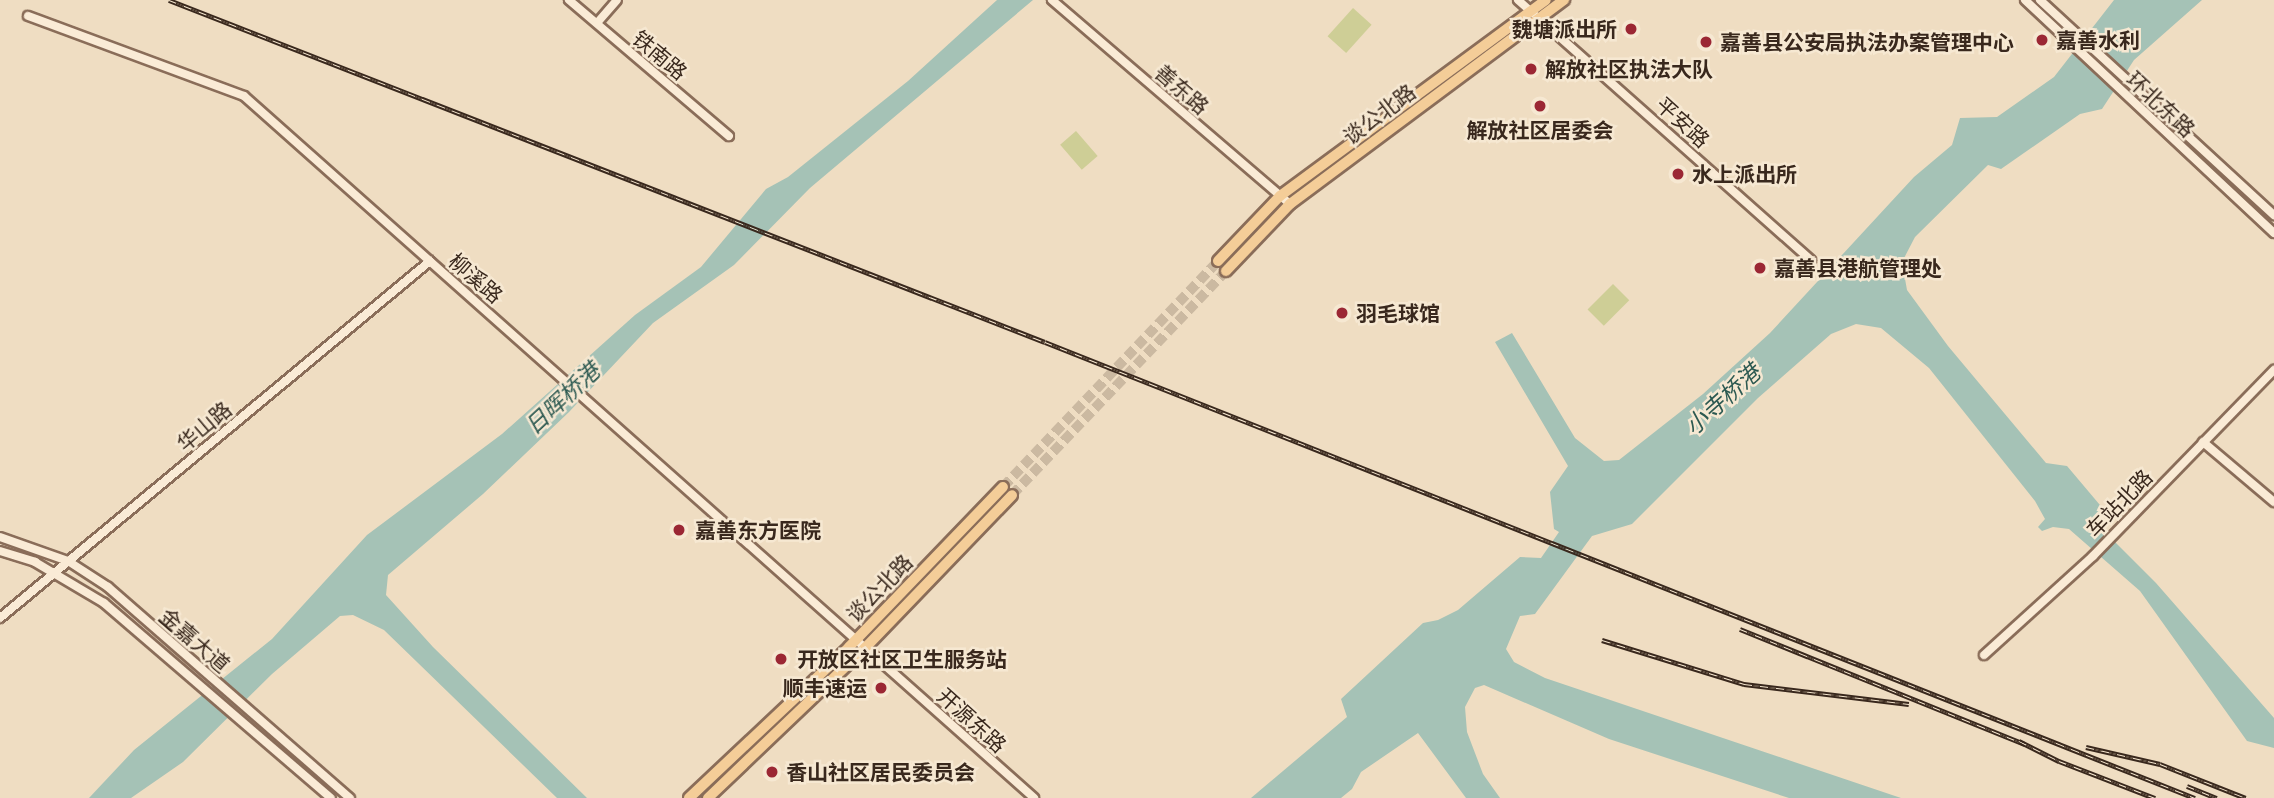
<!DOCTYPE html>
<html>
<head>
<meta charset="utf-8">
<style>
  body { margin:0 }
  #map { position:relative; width:2274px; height:798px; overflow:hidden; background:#efddc2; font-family:"IBM Plex Serif","Noto Sans SC",serif }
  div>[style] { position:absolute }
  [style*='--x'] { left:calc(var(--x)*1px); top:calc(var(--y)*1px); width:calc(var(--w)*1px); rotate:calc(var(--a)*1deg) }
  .green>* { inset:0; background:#cece96; transform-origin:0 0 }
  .water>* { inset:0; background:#a5c2b6 }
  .major-tunnel>* { height:10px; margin-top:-5px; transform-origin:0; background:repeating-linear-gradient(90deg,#cbb9a1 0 10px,transparent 0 15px) }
  .roads { filter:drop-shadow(2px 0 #8a6d59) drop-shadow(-2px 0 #8a6d59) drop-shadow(0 2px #8a6d59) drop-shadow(0 -2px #8a6d59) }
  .minor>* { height:8px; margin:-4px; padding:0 4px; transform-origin:4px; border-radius:4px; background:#faebd6 }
  .major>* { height:10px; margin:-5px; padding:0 5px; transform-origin:5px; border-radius:5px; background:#f4cd98 }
  .rail>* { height:5px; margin-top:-2.5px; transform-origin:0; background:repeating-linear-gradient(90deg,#f6e8d2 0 8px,#39281d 0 16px); box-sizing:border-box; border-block:2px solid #39281d }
  .dots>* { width:19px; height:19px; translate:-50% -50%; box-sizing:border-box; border:4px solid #f6e8d2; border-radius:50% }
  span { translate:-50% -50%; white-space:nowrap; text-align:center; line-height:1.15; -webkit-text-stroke:5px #f6e8d2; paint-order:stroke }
  .poi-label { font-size:21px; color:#39281d; font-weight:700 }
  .right { translate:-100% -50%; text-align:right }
  .left { translate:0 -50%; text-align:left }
  .street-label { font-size:21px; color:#39281d }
  .water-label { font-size:23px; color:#2c5951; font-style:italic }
</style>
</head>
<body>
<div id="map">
  <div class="green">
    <i style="left:1353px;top:8px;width:25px;height:38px;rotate:42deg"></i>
    <i style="left:1076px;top:131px;width:33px;height:21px;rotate:49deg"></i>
    <i style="left:1613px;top:284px;width:23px;height:36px;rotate:45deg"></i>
  </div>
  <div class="water">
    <i style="clip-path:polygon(997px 0,1033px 0,810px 188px,734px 265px,653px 323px,569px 412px,483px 494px,388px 575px,386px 595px,433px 647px,587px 798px,557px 798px,384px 630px,353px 615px,340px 616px,272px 674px,183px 762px,131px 798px,89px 798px,134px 750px,272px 639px,367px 535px,502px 434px,635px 315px,701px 267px,766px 189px,788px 177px,908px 81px)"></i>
    <i style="clip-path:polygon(2114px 0,2202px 0,2134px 60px,2102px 109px,2080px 114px,2001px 169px,1988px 165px,1915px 237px,1902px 262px,1907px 290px,1948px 346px,2046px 463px,2067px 466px,2105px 511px,2099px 526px,2156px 583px,2274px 718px,2274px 748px,2247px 741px,2140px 591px,2069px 529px,2053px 527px,2042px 531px,2038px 527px,2045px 519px,2035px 501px,1929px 368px,1881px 328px,1856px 324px,1831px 334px,1758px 398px,1632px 524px,1592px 536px,1535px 614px,1520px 616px,1506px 649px,1514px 662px,1545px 678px,1901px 798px,1789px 798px,1609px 739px,1484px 685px,1475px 688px,1465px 707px,1467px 732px,1483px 774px,1500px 798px,1466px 798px,1418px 733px,1361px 772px,1352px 789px,1341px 798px,1251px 798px,1347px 717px,1341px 699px,1423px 623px,1438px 620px,1458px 610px,1520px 557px,1541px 558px,1559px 532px,1554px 529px,1550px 492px,1568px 466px,1495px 342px,1512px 333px,1575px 438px,1604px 461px,1619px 460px,1703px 394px,1770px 333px,1914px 177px,1952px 145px,1960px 118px,1997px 117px,2054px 77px)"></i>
  </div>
  <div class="major-tunnel">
    <i style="--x:1003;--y:487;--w:312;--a:-46.4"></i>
    <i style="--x:1012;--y:495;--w:310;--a:-46.3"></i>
  </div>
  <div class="roads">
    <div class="minor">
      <i style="--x:569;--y:0;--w:210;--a:40.4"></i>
      <i style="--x:1052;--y:0;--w:313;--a:40.6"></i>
      <i style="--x:1518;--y:0;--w:392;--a:41.6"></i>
      <i style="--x:2025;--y:0;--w:341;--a:43.1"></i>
      <i style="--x:2040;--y:0;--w:318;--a:42.6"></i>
      <i style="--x:28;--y:16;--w:230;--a:20.3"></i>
      <i style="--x:244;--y:96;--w:1057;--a:41.62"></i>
      <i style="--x:597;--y:23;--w:30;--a:-49"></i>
      <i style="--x:2203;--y:442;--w:93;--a:40.2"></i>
      <i style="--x:0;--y:537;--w:72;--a:19.4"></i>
      <i style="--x:68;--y:561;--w:48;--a:33"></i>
      <i style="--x:108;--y:587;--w:321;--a:41.1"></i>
      <i style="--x:0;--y:551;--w:37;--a:17"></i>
      <i style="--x:35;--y:562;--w:80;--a:30.7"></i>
      <i style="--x:104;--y:603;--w:299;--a:40.7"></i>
      <i style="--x:0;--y:618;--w:559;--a:-39.7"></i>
      <i style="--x:1984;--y:655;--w:147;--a:-42.2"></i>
      <i style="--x:2093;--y:556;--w:260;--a:-45.8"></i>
    </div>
    <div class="major">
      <i style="--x:1218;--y:261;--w:90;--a:-46.4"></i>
      <i style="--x:1280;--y:196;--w:330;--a:-36.4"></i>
      <i style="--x:1226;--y:271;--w:93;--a:-46.3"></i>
      <i style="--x:1290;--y:204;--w:342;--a:-36.7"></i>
      <i style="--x:689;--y:798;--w:220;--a:-43.3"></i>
      <i style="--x:849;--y:647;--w:222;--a:-46.1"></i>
      <i style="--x:708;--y:798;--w:217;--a:-43.7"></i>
      <i style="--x:865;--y:648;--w:212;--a:-46.1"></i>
    </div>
  </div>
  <div class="rail">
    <i style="--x:169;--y:0;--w:940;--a:21.33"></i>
    <i style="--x:1045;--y:342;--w:1237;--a:21.63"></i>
    <i style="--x:1740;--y:629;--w:307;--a:22"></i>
    <i style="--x:1602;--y:640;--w:149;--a:17.2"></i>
    <i style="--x:1744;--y:684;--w:166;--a:6.9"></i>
    <i style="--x:2019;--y:741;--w:45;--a:26.6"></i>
    <i style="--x:2059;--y:761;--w:103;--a:21.1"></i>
    <i style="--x:2086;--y:747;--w:76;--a:12.9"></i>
    <i style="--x:2160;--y:764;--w:92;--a:21.6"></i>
    <i style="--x:2187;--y:786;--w:32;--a:22"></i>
  </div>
  <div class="dots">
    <i style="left:1631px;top:29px;background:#9b2734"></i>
    <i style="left:2042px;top:40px;background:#9b2734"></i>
    <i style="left:1706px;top:42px;background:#9b2734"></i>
    <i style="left:1531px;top:69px;background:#9b2734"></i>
    <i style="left:1540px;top:106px;background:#9b2734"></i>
    <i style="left:1678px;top:174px;background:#9b2734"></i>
    <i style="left:1760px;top:268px;background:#9b2734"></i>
    <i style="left:1342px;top:313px;background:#9b2734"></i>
    <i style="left:679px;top:530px;background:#9b2734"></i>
    <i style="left:781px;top:659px;background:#9b2734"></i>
    <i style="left:881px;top:688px;background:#9b2734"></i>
    <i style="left:772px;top:772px;background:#9b2734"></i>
  </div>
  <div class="poi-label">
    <span class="right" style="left:1617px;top:29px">魏塘派出所</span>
    <span class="left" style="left:2056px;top:40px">嘉善水利</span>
    <span class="left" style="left:1720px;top:42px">嘉善县公安局执法办案管理中心</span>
    <span class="left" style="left:1545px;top:69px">解放社区执法大队</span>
    <span style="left:1540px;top:130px">解放社区居委会</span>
    <span class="left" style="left:1692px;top:174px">水上派出所</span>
    <span class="left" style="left:1774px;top:268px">嘉善县港航管理处</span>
    <span class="left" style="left:1356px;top:313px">羽毛球馆</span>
    <span class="left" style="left:695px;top:530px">嘉善东方医院</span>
    <span class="left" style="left:797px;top:659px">开放区社区卫生服务站</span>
    <span class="right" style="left:867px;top:688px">顺丰速运</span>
    <span class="left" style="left:786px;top:772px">香山社区居民委员会</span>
  </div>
  <div class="street-label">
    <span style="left:660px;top:55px;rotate:40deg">铁南路</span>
    <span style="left:1182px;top:89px;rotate:41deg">善东路</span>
    <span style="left:2161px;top:104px;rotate:43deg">环北东路</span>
    <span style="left:1379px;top:114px;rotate:-37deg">谈公北路</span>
    <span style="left:1683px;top:122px;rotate:42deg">平安路</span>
    <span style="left:476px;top:278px;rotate:41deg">柳溪路</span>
    <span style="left:204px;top:426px;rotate:-40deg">华山路</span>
    <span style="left:2119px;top:503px;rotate:-46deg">车站北路</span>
    <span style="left:879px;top:588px;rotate:-46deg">谈公北路</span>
    <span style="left:195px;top:640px;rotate:41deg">金嘉大道</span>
    <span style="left:972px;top:720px;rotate:42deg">开源东路</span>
  </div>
  <div class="water-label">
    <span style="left:562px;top:398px;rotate:-43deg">日晖桥港</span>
    <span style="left:1722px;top:399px;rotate:-42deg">小寺桥港</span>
  </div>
</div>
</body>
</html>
